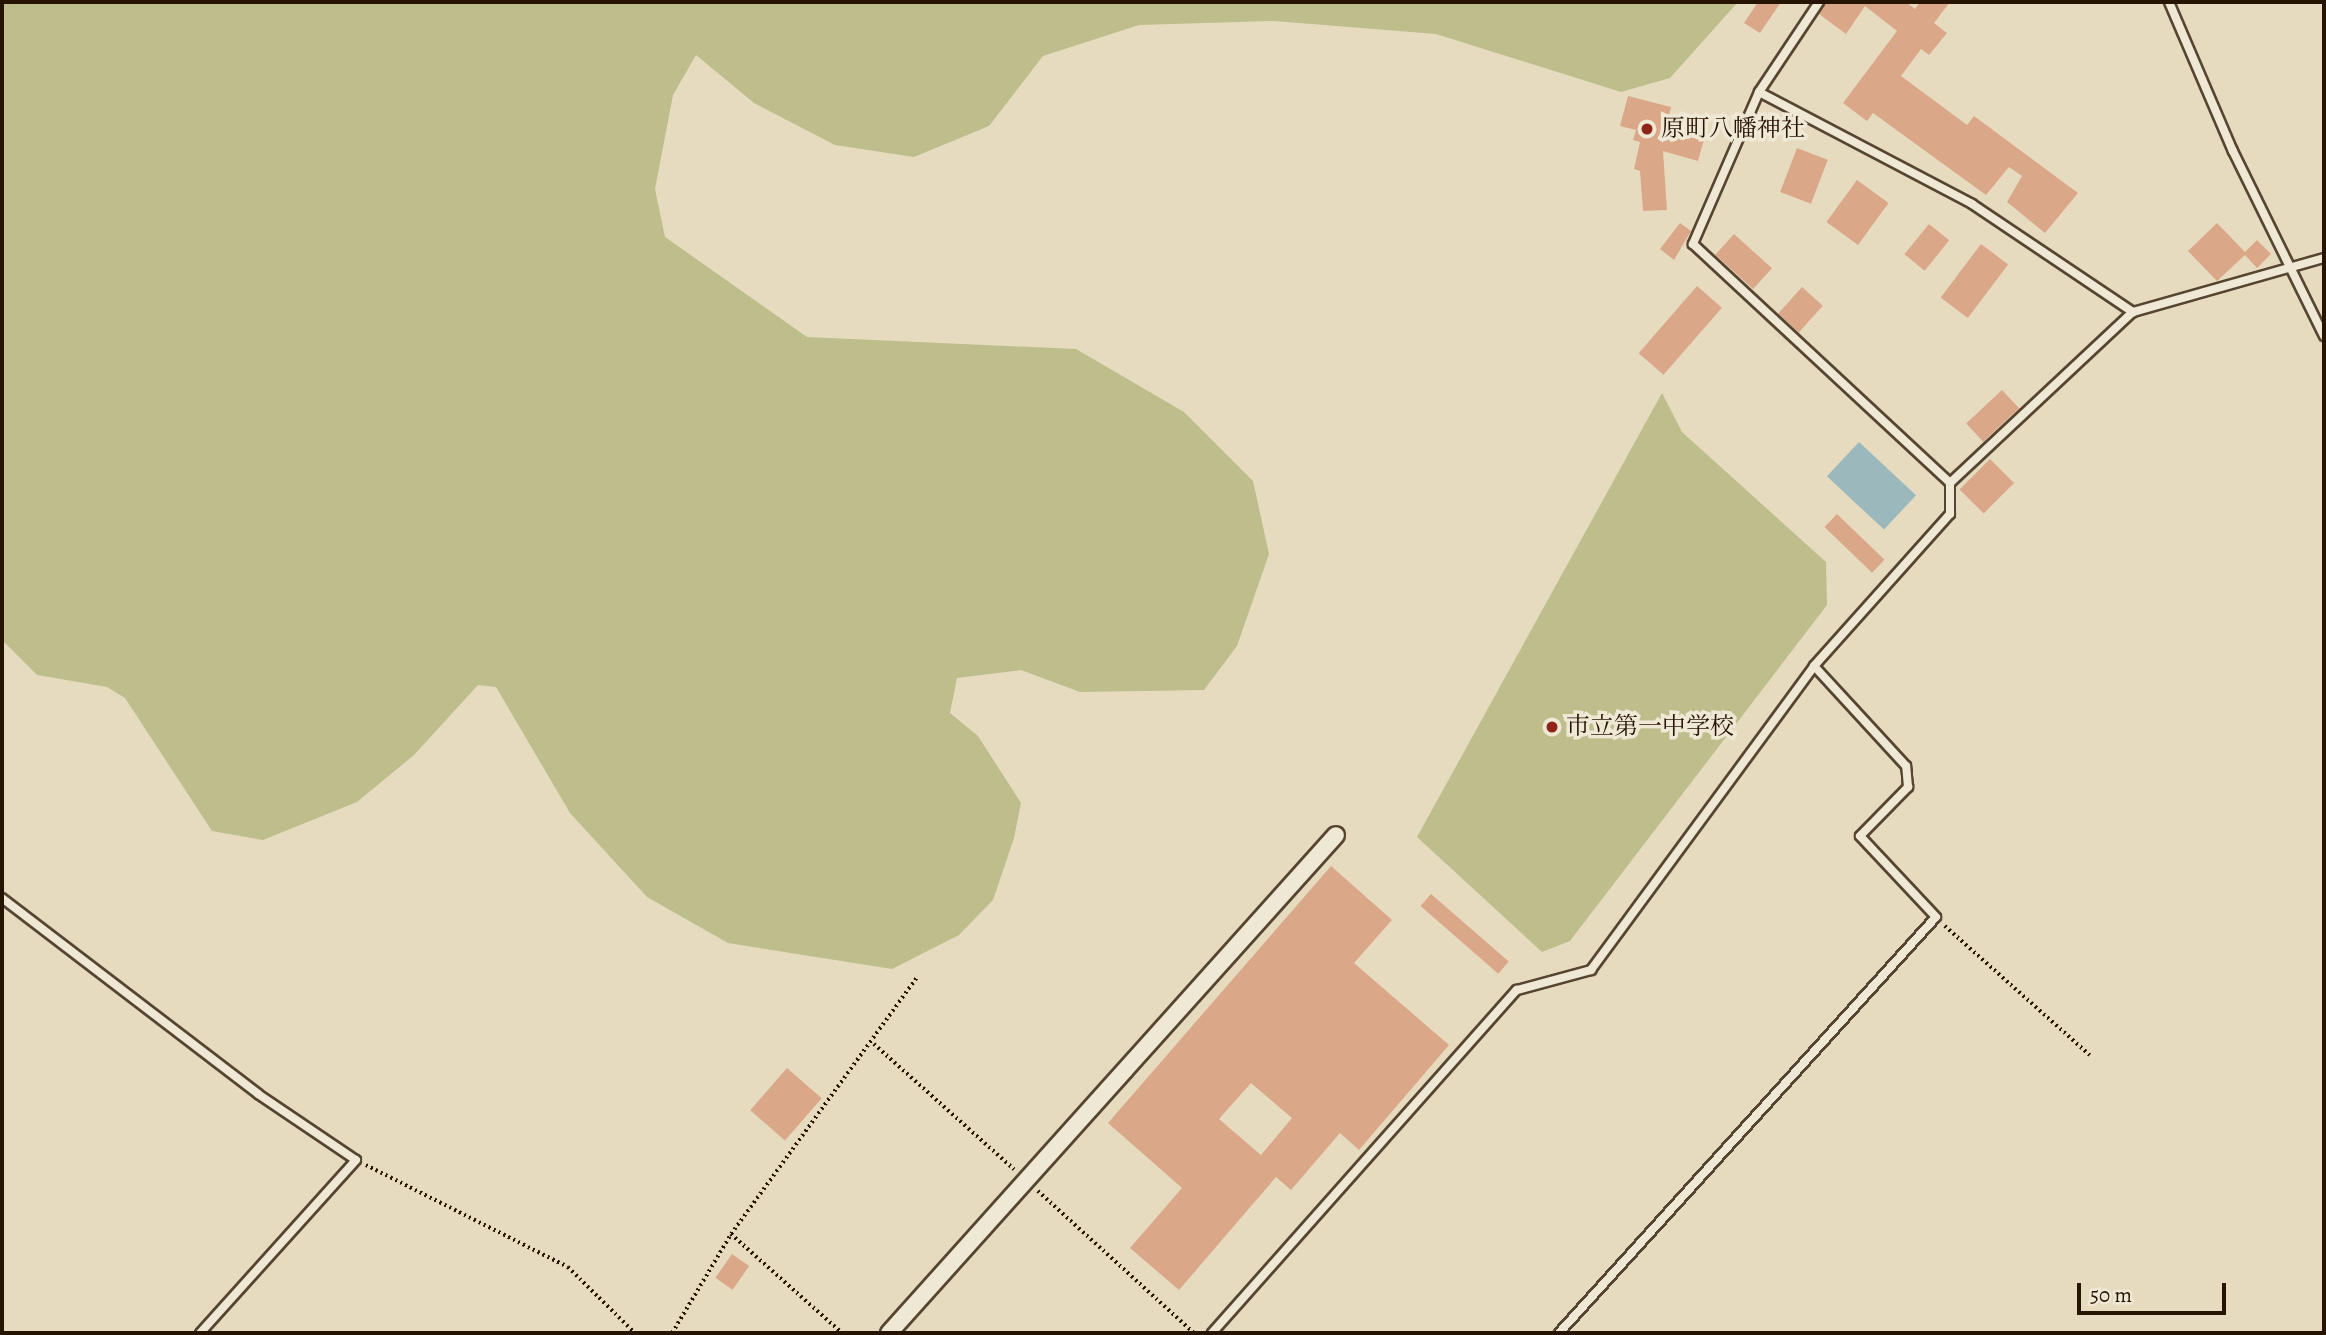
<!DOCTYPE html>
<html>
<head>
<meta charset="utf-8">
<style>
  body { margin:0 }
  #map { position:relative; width:2326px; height:1335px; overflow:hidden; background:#e7dbbf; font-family:Alegreya,"Noto Serif JP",serif }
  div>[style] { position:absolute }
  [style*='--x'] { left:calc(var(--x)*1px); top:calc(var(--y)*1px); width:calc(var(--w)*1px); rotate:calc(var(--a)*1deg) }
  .green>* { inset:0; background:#bdbe8c }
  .water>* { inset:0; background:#9bb8bd; transform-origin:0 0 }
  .building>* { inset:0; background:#dba789; transform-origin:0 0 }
  .path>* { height:3.5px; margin-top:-1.75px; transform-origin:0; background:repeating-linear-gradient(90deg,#261300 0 2px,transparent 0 5.5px) }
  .roads { filter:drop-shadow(2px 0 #564530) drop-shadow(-2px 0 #564530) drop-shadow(0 2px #564530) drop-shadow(0 -2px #564530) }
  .service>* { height:8px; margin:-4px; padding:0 4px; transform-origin:4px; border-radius:4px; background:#efe8d5 }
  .minor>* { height:16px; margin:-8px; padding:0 8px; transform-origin:8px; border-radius:8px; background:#efe8d5 }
  .dots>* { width:19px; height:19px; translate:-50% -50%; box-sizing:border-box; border:4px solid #efe8d5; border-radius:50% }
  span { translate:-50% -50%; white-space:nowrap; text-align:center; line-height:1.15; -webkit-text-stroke:7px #efe8d5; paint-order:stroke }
  .poi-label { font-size:24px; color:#261300 }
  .left { translate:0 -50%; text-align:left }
  .frame { position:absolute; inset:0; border:4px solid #261300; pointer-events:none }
  .scale { position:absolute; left:2077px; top:1283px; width:149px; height:32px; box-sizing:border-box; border:4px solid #261300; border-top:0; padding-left:9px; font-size:21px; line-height:24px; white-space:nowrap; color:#261300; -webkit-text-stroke:5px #efe8d5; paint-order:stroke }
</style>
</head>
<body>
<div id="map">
  <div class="green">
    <i style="clip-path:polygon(2px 2px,1738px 2px,1670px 78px,1621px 92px,1436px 34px,1274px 21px,1139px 25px,1043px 56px,989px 126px,914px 157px,835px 145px,754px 103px,696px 55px,673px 95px,655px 189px,665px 237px,807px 337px,1076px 349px,1184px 412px,1253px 481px,1269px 554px,1237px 646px,1204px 690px,1080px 692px,1021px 670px,957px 678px,950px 713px,978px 736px,1021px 803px,1014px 838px,993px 900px,959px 935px,892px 969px,728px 943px,647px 897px,570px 813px,496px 687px,478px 685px,414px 755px,357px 802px,263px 840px,212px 831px,125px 698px,107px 687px,37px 675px,2px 640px)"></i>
    <i style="clip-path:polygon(1662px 393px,1682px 432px,1826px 562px,1827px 605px,1570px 941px,1542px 952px,1417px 837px)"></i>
  </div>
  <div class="water">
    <i style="left:1859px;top:442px;width:78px;height:47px;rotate:43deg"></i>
  </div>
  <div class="building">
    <i style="clip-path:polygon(1758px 2px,1781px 2px,1760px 33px,1744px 23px)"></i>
    <i style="clip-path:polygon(1825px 2px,1906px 2px,1915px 9px,1920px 2px,1950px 2px,1934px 23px,1947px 33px,1929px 55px,1921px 49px,1901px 76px,1967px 125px,1974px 116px,2078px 193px,2045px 233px,2007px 202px,2022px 176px,2009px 167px,1986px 195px,1873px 113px,1867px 121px,1843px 103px,1897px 31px,1865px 6px,1846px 34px,1819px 14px)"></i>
    <i style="clip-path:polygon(1628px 96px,1671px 107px,1667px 125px,1705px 136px,1698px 161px,1663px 151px,1667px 210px,1643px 211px,1640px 171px,1634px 169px,1640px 142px,1633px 140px,1636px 130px,1620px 126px)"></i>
    <i style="left:1797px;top:148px;width:33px;height:47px;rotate:21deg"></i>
    <i style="left:1857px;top:180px;width:39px;height:52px;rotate:36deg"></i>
    <i style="clip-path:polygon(1680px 223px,1691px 231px,1674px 260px,1660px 249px)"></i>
    <i style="clip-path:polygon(2217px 223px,2245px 252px,2257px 240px,2271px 254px,2257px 268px,2245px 255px,2217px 281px,2188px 251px)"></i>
    <i style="left:1929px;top:224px;width:26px;height:39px;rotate:39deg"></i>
    <i style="left:1734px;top:234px;width:51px;height:28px;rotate:42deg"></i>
    <i style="left:1981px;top:244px;width:34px;height:67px;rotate:37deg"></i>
    <i style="left:1697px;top:286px;width:33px;height:89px;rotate:41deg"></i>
    <i style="left:1802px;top:287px;width:28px;height:36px;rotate:42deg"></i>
    <i style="left:2002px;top:390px;width:25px;height:49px;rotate:47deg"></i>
    <i style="left:1990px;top:459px;width:34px;height:43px;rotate:45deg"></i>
    <i style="left:1837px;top:514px;width:66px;height:18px;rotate:44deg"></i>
    <i style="clip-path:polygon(evenodd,1331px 866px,1392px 920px,1354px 963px,1449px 1045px,1359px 1150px,1340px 1133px,1291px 1190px,1276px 1177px,1179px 1290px,1130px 1248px,1182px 1188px,1108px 1123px,1331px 866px,1251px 1083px,1292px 1118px,1261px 1155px,1219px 1119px,1251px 1083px)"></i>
    <i style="left:1431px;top:894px;width:103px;height:16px;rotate:41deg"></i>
    <i style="left:787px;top:1068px;width:46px;height:56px;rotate:41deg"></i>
    <i style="left:732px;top:1254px;width:21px;height:29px;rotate:35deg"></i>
  </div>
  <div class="path">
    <i style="--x:1945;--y:926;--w:194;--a:41.7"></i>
    <i style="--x:874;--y:1044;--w:188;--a:41.8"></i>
    <i style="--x:366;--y:1165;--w:226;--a:26.8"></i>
    <i style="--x:568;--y:1267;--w:94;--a:44.6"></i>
    <i style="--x:1038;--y:1191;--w:211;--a:42.3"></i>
    <i style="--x:731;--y:1234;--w:149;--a:41.7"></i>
    <i style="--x:672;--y:1333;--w:115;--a:-59.2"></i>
    <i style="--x:731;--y:1234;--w:317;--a:-54.1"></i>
  </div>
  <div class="roads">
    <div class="service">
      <i style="--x:1819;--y:2;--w:108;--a:123.7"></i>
      <i style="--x:1759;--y:92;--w:166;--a:113.5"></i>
      <i style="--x:1693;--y:244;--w:351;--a:42.9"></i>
      <i style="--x:2169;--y:2;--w:162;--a:66.8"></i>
      <i style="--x:2233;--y:151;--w:206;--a:63.8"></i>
      <i style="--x:1759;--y:92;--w:241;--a:27.7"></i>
      <i style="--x:1972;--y:204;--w:194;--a:33.9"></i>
      <i style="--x:2;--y:898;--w:322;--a:37.4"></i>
      <i style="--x:258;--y:1094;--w:118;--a:34"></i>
      <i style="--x:356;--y:1160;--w:233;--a:132"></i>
      <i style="--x:1212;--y:1333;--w:459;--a:-48.4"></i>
      <i style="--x:1517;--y:990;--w:77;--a:-15.1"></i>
      <i style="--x:1591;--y:970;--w:377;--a:-53.7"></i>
      <i style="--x:1559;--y:1333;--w:561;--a:-47.82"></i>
      <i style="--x:1936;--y:917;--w:111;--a:-133.2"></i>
      <i style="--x:1860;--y:836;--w:69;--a:-45.6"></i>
      <i style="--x:1908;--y:787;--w:21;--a:-95"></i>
      <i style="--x:1906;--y:766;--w:136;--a:-132.6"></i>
      <i style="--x:1814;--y:666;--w:204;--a:-48.2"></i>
      <i style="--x:1950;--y:514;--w:31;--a:-90"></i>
      <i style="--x:1950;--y:483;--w:250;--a:-43.1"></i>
      <i style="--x:2133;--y:312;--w:198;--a:-15.8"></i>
    </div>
    <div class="minor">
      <i style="--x:889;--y:1333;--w:669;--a:-48.09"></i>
    </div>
  </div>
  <div class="dots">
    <i style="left:1647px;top:129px;background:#8f2418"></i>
    <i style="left:1552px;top:727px;background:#8f2418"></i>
  </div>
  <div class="poi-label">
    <span class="left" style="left:1661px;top:129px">原町八幡神社</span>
    <span class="left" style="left:1566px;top:727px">市立第一中学校</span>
  </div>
  <div class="frame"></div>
  <div class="scale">50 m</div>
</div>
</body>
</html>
